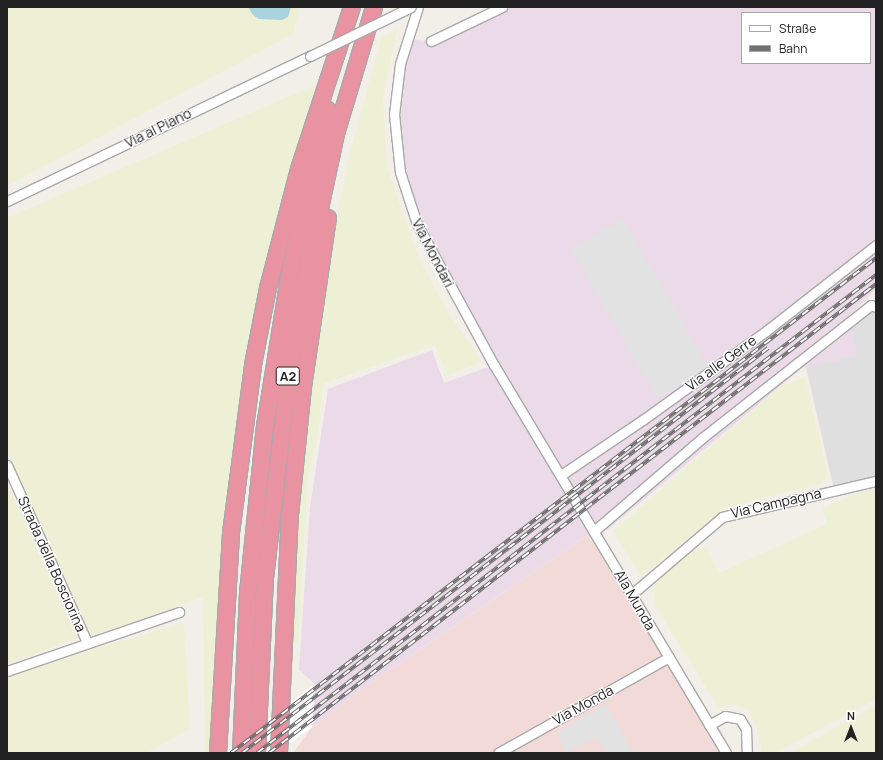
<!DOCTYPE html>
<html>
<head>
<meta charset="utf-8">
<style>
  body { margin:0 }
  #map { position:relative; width:883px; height:760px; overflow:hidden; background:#f2efe9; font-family:Manrope,sans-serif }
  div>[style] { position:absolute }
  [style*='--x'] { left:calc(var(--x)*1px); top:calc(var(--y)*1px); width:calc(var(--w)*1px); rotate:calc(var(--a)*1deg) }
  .residential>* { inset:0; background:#e0dfdf }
  .commercial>* { inset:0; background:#f2dad9 }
  .industrial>* { inset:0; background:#ebdbe8 }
  .farmland>* { inset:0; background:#eef0d5 }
  .parking>* { inset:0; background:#e2e2e2; transform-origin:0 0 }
  .water>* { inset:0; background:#aad3df }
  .pier>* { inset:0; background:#fff }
  .roads { filter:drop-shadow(1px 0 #a9a9a9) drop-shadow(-1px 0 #a9a9a9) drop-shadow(0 1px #a9a9a9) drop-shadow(0 -1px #a9a9a9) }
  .street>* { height:9px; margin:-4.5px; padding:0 4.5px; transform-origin:4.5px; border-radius:4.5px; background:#fff }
  .highway>* { height:16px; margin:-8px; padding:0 8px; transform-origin:8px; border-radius:8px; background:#e892a2 }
  .rail>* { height:4px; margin-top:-2px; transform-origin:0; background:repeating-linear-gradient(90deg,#fff 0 8px,#707070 0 16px); box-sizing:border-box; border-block:1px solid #707070 }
  .bridges { filter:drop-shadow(1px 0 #a9a9a9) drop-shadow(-1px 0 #a9a9a9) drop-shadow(0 1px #a9a9a9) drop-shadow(0 -1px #a9a9a9) }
  .street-bridge>* { height:9px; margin:-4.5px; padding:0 4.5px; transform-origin:4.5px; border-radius:4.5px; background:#fff }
  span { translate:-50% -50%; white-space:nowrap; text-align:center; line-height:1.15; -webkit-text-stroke:3px #fff; paint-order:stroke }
  .shield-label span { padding:1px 3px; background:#fff; border:1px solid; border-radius:3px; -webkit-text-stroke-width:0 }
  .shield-label { font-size:13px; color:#222; font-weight:700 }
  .street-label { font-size:14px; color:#222 }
  .frame { position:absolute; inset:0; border:8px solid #222; pointer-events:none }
  .legend { position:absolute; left:741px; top:12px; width:130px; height:52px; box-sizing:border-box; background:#fff; border:1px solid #a7a7a7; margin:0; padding:5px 7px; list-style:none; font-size:12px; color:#222 }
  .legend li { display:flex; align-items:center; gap:8px; height:20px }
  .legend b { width:20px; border:1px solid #a7a7a7 }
  .north { position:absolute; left:831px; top:708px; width:40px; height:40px; -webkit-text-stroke:3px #fff; paint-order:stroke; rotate:0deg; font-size:11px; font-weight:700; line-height:16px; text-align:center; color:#222 }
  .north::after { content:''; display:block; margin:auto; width:14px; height:18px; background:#222; clip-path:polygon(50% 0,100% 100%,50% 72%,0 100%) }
</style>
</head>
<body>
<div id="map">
  <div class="residential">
    <i style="clip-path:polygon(876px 307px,876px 481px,834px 490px,804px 358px)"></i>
  </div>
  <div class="commercial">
    <i style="clip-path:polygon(594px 531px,726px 753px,293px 753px,312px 727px,368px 685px)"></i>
  </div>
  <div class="industrial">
    <i style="clip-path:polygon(evenodd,502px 7px,876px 7px,876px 289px,849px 316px,857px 356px,801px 369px,607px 530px,594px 531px,582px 539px,368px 685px,312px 727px,315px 684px,299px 670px,310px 507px,328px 389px,432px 350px,444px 383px,494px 365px,417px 224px,395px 136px,406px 39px,431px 41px,502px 7px,742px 13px,870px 13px,870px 63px,742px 63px,742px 13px)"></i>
  </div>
  <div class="farmland">
    <i style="clip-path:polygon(7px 7px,300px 7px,293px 34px,7px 186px)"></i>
    <i style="clip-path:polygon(397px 30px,383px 98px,387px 167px,418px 256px,447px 311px,483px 362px,448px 375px,434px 345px,323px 384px,318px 435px,308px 476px,298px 643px,291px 645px,296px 525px,307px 427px,335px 226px,349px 156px,382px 36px)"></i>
    <i style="clip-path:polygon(315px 85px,282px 207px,247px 356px,225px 507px,217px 623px,212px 752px,205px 752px,203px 597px,89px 637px,7px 451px,7px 218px)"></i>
    <i style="clip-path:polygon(805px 377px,828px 475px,821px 484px,724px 508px,641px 576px,613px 531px,781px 386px)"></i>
    <i style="clip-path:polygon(7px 484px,77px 638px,7px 664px)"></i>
    <i style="clip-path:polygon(876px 486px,876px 699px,775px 753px,762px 753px,758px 731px,749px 711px,735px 704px,718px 707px,655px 605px,653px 585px,687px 556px,706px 546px,719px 573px,827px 524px,822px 508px)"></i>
    <i style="clip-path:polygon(184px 623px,190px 729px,147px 753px,7px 753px,7px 674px)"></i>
    <i style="clip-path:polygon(876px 705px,876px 753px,790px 753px)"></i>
  </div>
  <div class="parking">
    <i style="left:623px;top:219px;width:173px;height:60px;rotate:60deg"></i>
    <i style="clip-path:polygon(606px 704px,633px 753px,606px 753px,597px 737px,566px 753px,557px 733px)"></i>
  </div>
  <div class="water">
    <i style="clip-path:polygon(248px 7px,291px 7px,288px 17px,282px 20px,259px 19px,253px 15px)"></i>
  </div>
  <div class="pier">
    <i style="clip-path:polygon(315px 684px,312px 727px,277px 753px,222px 753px)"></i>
  </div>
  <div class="roads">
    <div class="street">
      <i style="--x:418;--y:7;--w:60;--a:107.5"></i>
      <i style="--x:400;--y:64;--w:50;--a:96.8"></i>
      <i style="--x:394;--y:114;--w:58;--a:84.1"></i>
      <i style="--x:400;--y:172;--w:55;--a:71.9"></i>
      <i style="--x:417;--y:224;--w:161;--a:61.4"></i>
      <i style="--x:494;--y:365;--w:452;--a:59.1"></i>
      <i style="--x:431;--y:41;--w:79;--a:-25.6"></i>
      <i style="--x:7;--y:201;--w:336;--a:-25.6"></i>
      <i style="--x:7;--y:465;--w:194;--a:65.7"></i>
      <i style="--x:561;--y:475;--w:100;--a:-34"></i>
      <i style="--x:644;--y:419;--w:150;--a:-35.8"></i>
      <i style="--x:766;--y:331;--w:140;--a:-38"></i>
      <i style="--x:594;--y:531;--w:143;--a:-40.7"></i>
      <i style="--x:702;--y:438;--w:215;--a:-38.2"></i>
      <i style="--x:871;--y:305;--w:5;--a:22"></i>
      <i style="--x:632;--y:594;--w:118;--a:-40.5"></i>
      <i style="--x:722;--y:517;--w:158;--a:-13.2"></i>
      <i style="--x:7;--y:671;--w:182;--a:-18.9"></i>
      <i style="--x:709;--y:725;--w:18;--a:-29"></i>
      <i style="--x:725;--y:716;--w:15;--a:11"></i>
      <i style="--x:740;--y:719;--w:12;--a:59"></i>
      <i style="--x:746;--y:729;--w:24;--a:88"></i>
      <i style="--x:498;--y:753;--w:196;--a:-29.3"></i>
    </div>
    <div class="highway">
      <i style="--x:218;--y:753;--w:220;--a:-86.6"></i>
      <i style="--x:231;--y:533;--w:169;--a:-82.5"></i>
      <i style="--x:253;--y:365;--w:78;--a:-79"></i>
      <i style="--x:268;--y:288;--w:123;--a:-75.4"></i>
      <i style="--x:299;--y:169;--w:170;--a:-71.9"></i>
      <i style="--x:241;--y:753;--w:160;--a:-87.5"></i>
      <i style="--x:248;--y:593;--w:168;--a:-84.2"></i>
      <i style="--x:265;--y:426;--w:157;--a:-80.8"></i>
      <i style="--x:290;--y:271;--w:166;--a:-77.1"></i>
      <i style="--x:257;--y:753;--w:175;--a:-87.4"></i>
      <i style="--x:265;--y:578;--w:209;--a:-83.4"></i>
      <i style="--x:289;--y:370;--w:97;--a:-80"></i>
      <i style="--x:306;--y:274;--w:143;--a:-77.9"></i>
      <i style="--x:336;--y:134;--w:133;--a:-73.3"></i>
      <i style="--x:279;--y:753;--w:238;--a:-87.4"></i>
      <i style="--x:290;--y:515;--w:129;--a:-84.2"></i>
      <i style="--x:303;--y:387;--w:171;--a:-81.6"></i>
    </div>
  </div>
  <div class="rail">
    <i style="--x:231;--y:753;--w:813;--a:-37.5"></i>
    <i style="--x:242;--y:753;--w:664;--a:-37.59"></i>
    <i style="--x:257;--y:753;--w:782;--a:-37.68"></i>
    <i style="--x:269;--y:753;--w:767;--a:-37.69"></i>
  </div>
  <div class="bridges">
    <div class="street-bridge">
      <i style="--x:310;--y:56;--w:112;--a:-25.9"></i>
    </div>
  </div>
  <div class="shield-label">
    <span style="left:288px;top:376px">A2</span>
  </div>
  <div class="street-label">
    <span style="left:158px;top:128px;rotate:-26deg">Via al Piano</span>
    <span style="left:433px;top:253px;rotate:63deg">Via Mondari</span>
    <span style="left:721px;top:363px;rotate:-36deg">Via alle Gerre</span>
    <span style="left:776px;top:503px;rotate:-13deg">Via Campagna</span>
    <span style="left:52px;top:564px;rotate:66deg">Strada della Bosciorina</span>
    <span style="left:635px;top:600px;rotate:60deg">Ala Munda</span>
    <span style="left:583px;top:705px;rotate:-29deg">Via Monda</span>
  </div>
  <div class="frame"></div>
  <ul class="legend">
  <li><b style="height:5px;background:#fff"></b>Straße</li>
  <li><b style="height:5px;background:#707070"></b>Bahn</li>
  </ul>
  <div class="north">N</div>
</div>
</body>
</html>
